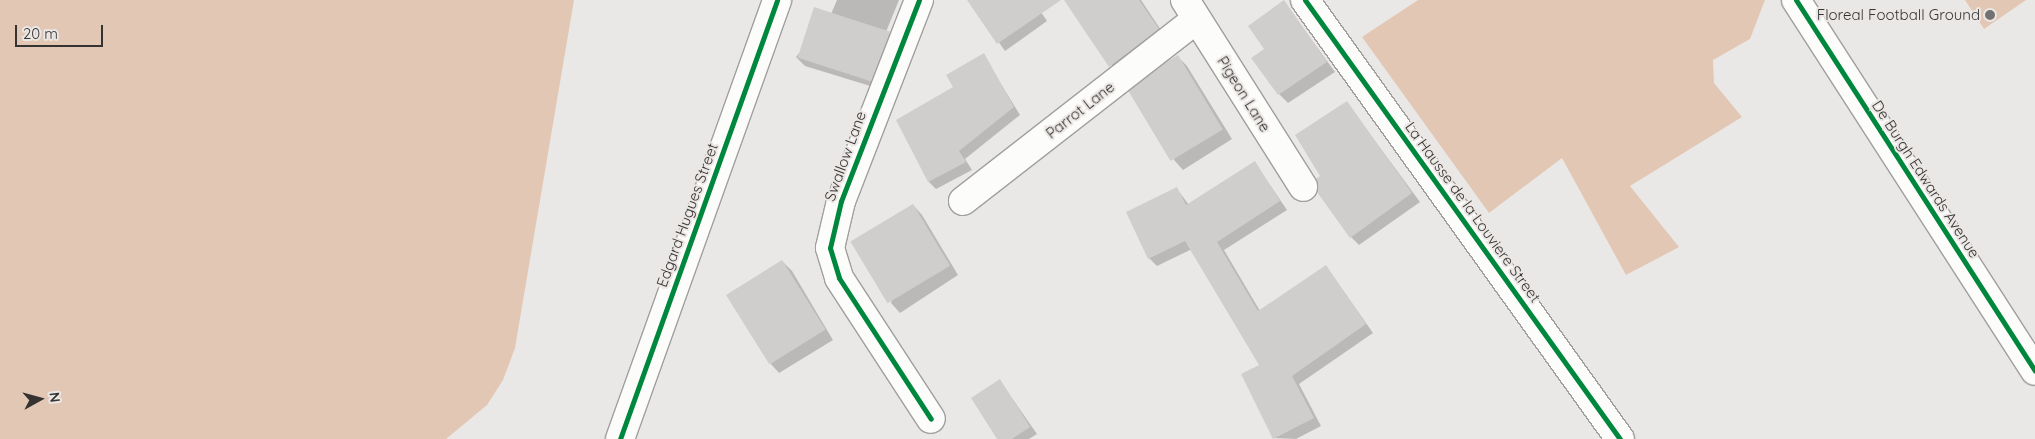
<!DOCTYPE html>
<html>
<head>
<meta charset="utf-8">
<style>
  body { margin:0 }
  #map { position:relative; width:2035px; height:439px; overflow:hidden; background:#eae8e6; font-family:Quicksand,sans-serif }
  div>[style] { position:absolute }
  [style*='--x'] { left:calc(var(--x)*1px); top:calc(var(--y)*1px); width:calc(var(--w)*1px); rotate:calc(var(--a)*1deg) }
  .green>* { inset:0; background:#e3c7b5 }
  .shadow>* { inset:0; background:#0003 }
  .building>* { inset:0; background:#d0cecd; transform-origin:0 0 }
  .roads { filter:drop-shadow(1px 0 #a09f9e) drop-shadow(-1px 0 #a09f9e) drop-shadow(0 1px #a09f9e) drop-shadow(0 -1px #a09f9e) }
  .minor>* { height:28px; margin:-14px; padding:0 14px; transform-origin:14px; border-radius:14px; background:#fcfcfb }
  .cycleway>* { height:5px; margin:-2.5px; padding:0 2.5px; transform-origin:2.5px; border-radius:2.5px; background:#00873e }
  .dots>* { width:14px; height:14px; translate:-50% -50%; box-sizing:border-box; border:2px solid #ebe7e5; border-radius:50% }
  span { translate:-50% -50%; white-space:nowrap; text-align:center; line-height:1.15; -webkit-text-stroke:4px #ebe7e5; paint-order:stroke }
  .poi-label { font-size:15px; color:#353332 }
  .right { translate:-100% -50%; text-align:right }
  .street-label { font-size:15px; color:#353332 }
  .north { position:absolute; left:15px; top:374px; width:50px; height:50px; -webkit-text-stroke:4px #ebe7e5; paint-order:stroke; rotate:83deg; font-size:14px; font-weight:700; line-height:20px; text-align:center; color:#353332 }
  .north::after { content:''; display:block; margin:auto; width:18px; height:22px; background:#353332; clip-path:polygon(50% 0,100% 100%,50% 72%,0 100%) }
  .scale { position:absolute; left:15px; top:25px; width:88px; height:22px; box-sizing:border-box; border:2px solid #353332; border-top:0; padding-left:6px; font-size:15px; line-height:18px; white-space:nowrap; color:#353332; -webkit-text-stroke:4px #ebe7e5; paint-order:stroke }
</style>
</head>
<body>
<div id="map">
  <div class="green">
    <i style="clip-path:polygon(0 0,574px 0,515px 348px,503px 380px,487px 405px,446px 439px,0 439px)"></i>
    <i style="clip-path:polygon(1418px 0,1765px 0,1750px 39px,1713px 60px,1714px 83px,1742px 117px,1630px 186px,1679px 247px,1626px 275px,1562px 158px,1489px 213px,1362px 37px)"></i>
    <i style="clip-path:polygon(1965px 0,2026px 0,1984px 29px)"></i>
  </div>
  <div class="shadow">
    <i style="clip-path:polygon(837px 0,899px 0,886px 32px,898px 41px,880px 89px,805px 66px,796px 57px,831px 14px)"></i>
    <i style="clip-path:polygon(969px 0,1033px 0,1047px 21px,1005px 51px)"></i>
    <i style="clip-path:polygon(1065px 0,1141px 0,1167px 39px,1120px 76px)"></i>
    <i style="clip-path:polygon(1284px 2px,1335px 72px,1288px 103px,1279px 94px,1265px 49px)"></i>
    <i style="clip-path:polygon(983px 55px,1020px 115px,965px 159px,972px 170px,936px 189px,929px 182px,897px 120px,954px 88px)"></i>
    <i style="clip-path:polygon(1178px 57px,1187px 66px,1232px 139px,1183px 170px,1174px 160px)"></i>
    <i style="clip-path:polygon(1347px 103px,1420px 202px,1359px 245px,1351px 237px,1322px 176px)"></i>
    <i style="clip-path:polygon(1255px 163px,1287px 210px,1224px 250px,1260px 311px,1326px 266px,1373px 333px,1299px 384px,1321px 426px,1296px 439px,1274px 438px,1261px 365px,1192px 249px,1157px 266px,1149px 258px,1177px 189px,1189px 205px)"></i>
    <i style="clip-path:polygon(913px 205px,922px 215px,958px 275px,900px 313px,891px 303px)"></i>
    <i style="clip-path:polygon(782px 261px,792px 271px,833px 340px,779px 373px,770px 363px)"></i>
    <i style="clip-path:polygon(1000px 381px,1037px 434px,1029px 439px,998px 439px)"></i>
  </div>
  <div class="building">
    <i style="clip-path:polygon(967px 0,1061px 0,997px 44px)"></i>
    <i style="clip-path:polygon(1064px 0,1139px 0,1159px 29px,1109px 67px)"></i>
    <i style="clip-path:polygon(1284px 0,1327px 62px,1278px 95px,1251px 58px,1264px 49px,1248px 26px)"></i>
    <i style="left:814px;top:7px;width:80px;height:53px;rotate:18deg"></i>
    <i style="clip-path:polygon(984px 53px,1014px 107px,959px 151px,966px 162px,928px 182px,896px 120px,953px 87px,946px 75px)"></i>
    <i style="left:1178px;top:55px;width:87px;height:61px;rotate:59deg"></i>
    <i style="clip-path:polygon(1347px 101px,1412px 193px,1350px 238px,1317px 192px,1316px 179px,1320px 176px,1295px 135px)"></i>
    <i style="clip-path:polygon(1255px 161px,1280px 201px,1217px 242px,1258px 311px,1326px 265px,1366px 324px,1292px 376px,1314px 418px,1273px 439px,1241px 374px,1259px 365px,1185px 241px,1148px 259px,1126px 212px,1177px 187px,1186px 205px)"></i>
    <i style="left:913px;top:204px;width:72px;height:73px;rotate:59deg"></i>
    <i style="left:782px;top:260px;width:82px;height:66px;rotate:58deg"></i>
    <i style="clip-path:polygon(1000px 379px,1030px 427px,1012px 439px,997px 439px,971px 398px)"></i>
  </div>
  <div class="roads">
    <div class="minor">
      <i style="--x:919;--y:0;--w:216;--a:111.2"></i>
      <i style="--x:841;--y:201;--w:48;--a:103.2"></i>
      <i style="--x:830;--y:248;--w:31;--a:73"></i>
      <i style="--x:839;--y:278;--w:168;--a:56.9"></i>
      <i style="--x:1185;--y:0;--w:221;--a:57.7"></i>
      <i style="--x:1305;--y:0;--w:540;--a:54.34"></i>
      <i style="--x:1796;--y:0;--w:441;--a:57.2"></i>
      <i style="--x:963;--y:201;--w:296;--a:-37.9"></i>
      <i style="--x:620;--y:439;--w:466;--a:-70.3"></i>
    </div>
  </div>
  <div class="cycleway">
    <i style="--x:919;--y:0;--w:216;--a:111.2"></i>
    <i style="--x:841;--y:201;--w:48;--a:103.2"></i>
    <i style="--x:830;--y:248;--w:31;--a:73"></i>
    <i style="--x:839;--y:278;--w:168;--a:56.9"></i>
    <i style="--x:1305;--y:0;--w:540;--a:54.34"></i>
    <i style="--x:1796;--y:0;--w:441;--a:57.2"></i>
    <i style="--x:620;--y:439;--w:466;--a:-70.3"></i>
  </div>
  <div class="dots">
    <i style="left:1990px;top:15px;background:#747271"></i>
  </div>
  <div class="poi-label">
    <span class="right" style="left:1980px;top:15px">Floreal Football Ground</span>
  </div>
  <div class="street-label">
    <span style="left:1244px;top:94px;rotate:58deg">Pigeon Lane</span>
    <span style="left:1080px;top:110px;rotate:-38deg">Parrot Lane</span>
    <span style="left:845px;top:156px;rotate:-70deg">Swallow Lane</span>
    <span style="left:1926px;top:179px;rotate:57deg">De Burgh Edwards Avenue</span>
    <span style="left:1473px;top:212px;rotate:54deg">La Hausse de la Louviere Street</span>
    <span style="left:687px;top:215px;rotate:-70deg">Edgard Hugues Street</span>
  </div>
  <div class="north">N</div>
  <div class="scale">20 m</div>
</div>
</body>
</html>
